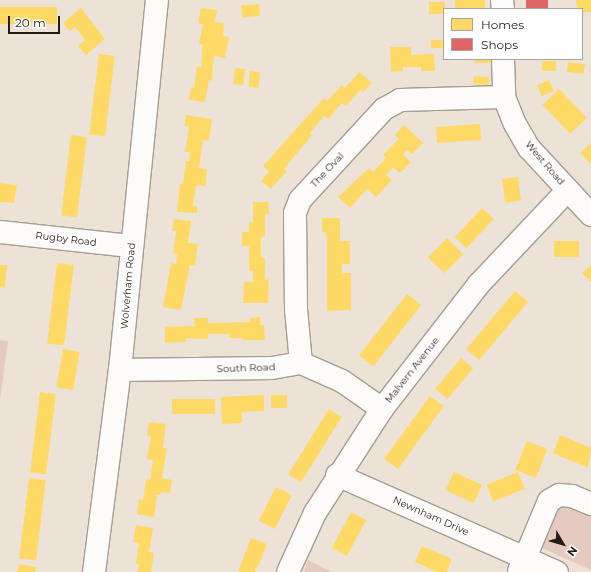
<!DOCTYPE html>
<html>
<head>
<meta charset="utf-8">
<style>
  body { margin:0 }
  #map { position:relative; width:591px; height:572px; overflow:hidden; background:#ede2d6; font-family:Montserrat,sans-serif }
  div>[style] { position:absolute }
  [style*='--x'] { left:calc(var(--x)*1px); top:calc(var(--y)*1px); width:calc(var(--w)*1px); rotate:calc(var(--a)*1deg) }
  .green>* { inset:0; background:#e5cac1 }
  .homes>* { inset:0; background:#ffd966; transform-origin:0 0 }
  .shops>* { inset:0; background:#e06666; transform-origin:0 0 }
  .roads { filter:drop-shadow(1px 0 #a59d94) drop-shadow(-1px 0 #a59d94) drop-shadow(0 1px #a59d94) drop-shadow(0 -1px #a59d94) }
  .minor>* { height:22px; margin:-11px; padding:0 11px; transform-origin:11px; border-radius:11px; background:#fcfbf9 }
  span { translate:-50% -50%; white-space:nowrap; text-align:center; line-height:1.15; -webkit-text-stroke:4px #fff; paint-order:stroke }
  .street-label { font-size:10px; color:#231c15 }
  .legend { position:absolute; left:443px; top:8px; width:140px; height:52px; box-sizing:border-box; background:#fff; border:1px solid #a7a4a1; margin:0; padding:5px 7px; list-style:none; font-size:12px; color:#231c15 }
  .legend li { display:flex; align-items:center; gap:8px; height:20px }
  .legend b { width:20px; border:1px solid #a7a4a1 }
  .north { position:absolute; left:543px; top:524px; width:40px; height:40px; -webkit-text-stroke:3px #fff; paint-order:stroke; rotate:128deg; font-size:11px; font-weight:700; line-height:16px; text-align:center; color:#231c15 }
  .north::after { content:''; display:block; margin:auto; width:14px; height:18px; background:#231c15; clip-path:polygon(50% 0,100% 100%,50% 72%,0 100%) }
  .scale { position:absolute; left:8px; top:16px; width:52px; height:18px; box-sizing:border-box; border:2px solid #231c15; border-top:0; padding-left:5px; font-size:12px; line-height:14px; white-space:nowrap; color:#231c15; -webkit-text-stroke:3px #fff; paint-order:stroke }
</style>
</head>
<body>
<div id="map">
  <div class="green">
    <i style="clip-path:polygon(0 340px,8px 341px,0 400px)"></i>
    <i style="clip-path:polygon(561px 501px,591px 512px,591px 570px,542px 548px,541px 544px)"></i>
    <i style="clip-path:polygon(308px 560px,331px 572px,304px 572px)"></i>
  </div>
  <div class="homes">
    <i style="left:455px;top:0;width:30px;height:8px"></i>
    <i style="clip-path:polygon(576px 0,591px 0,591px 12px,582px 12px,582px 9px,577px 9px)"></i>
    <i style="left:429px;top:2px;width:16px;height:12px"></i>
    <i style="left:259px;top:4px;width:12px;height:18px;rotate:85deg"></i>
    <i style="left:57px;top:7px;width:17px;height:57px;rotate:90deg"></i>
    <i style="clip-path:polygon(81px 8px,105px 39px,86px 55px,78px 46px,85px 40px,75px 27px,70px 31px,63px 23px)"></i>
    <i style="clip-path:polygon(201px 8px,217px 10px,215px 22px,224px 23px,223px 36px,229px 37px,225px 58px,214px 56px,212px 81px,209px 80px,205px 102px,189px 100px,191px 87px,194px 88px,197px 67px,201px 67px,203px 45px,199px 44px,203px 24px,198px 23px)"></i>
    <i style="left:431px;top:40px;width:13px;height:8px"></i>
    <i style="clip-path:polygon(390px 47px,411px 47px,411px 55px,434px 54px,435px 71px,421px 71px,421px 67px,403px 67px,403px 71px,391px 72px)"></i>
    <i style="left:99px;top:54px;width:16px;height:81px;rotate:7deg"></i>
    <i style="left:475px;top:59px;width:16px;height:4px"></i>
    <i style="left:542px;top:61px;width:14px;height:10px"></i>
    <i style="left:568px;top:62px;width:17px;height:10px;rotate:7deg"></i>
    <i style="left:235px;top:68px;width:10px;height:16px;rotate:6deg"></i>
    <i style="left:250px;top:71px;width:10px;height:16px;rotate:6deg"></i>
    <i style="clip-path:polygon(359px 72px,372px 83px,363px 92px,360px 90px,346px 106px,342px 103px,328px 119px,324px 116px,310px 133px,312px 135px,284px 169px,287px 171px,271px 189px,261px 181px,269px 171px,263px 166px,324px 98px,327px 101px,342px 85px,345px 88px)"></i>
    <i style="left:474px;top:76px;width:15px;height:8px;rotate:4deg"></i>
    <i style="left:549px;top:80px;width:12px;height:13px;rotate:66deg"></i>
    <i style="left:559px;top:89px;width:40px;height:23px;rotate:46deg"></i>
    <i style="clip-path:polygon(186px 115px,212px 119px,209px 141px,203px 140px,199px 168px,207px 169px,205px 186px,196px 185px,193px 206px,197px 206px,197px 213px,177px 212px,180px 184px,183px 183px,186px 161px,189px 161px,190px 152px,185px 152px,189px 127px,184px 126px)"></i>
    <i style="left:480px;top:124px;width:16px;height:44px;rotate:86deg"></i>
    <i style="clip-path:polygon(404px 125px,423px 143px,412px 154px,407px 150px,403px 154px,411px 162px,400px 173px,393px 167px,386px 175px,392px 180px,376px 197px,367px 189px,350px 208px,338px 197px,369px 168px,373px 172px,386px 158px,383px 155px,399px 139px,395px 135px)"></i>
    <i style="left:71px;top:135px;width:16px;height:81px;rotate:7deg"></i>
    <i style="clip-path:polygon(591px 143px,591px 164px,580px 153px)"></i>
    <i style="left:518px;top:177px;width:24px;height:16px;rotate:83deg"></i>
    <i style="clip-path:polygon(0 183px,17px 185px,14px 203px,0 202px)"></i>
    <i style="clip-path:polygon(253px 202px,268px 202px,269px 214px,265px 214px,265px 237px,261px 237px,261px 258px,265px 258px,265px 280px,269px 279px,268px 303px,243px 303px,244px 282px,253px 282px,253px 271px,249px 271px,249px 246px,242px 246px,242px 232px,249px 232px,249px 222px,253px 223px)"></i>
    <i style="left:482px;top:208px;width:16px;height:40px;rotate:43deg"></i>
    <i style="clip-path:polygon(322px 218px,340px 218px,340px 241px,350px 241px,350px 264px,342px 264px,342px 273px,351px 273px,351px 310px,327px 311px,327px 241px,326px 232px,322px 232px)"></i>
    <i style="clip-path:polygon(174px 219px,191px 221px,188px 243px,198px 244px,195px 266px,190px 265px,181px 310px,163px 307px,171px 263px,176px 264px,177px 254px,173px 253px,176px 231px,172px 231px)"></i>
    <i style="left:447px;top:238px;width:23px;height:27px;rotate:45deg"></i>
    <i style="left:579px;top:241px;width:16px;height:25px;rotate:90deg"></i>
    <i style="left:57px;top:263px;width:17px;height:81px;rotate:7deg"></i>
    <i style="clip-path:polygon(0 265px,7px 265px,5px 288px,0 287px)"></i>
    <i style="clip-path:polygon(591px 265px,591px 282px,582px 273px)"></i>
    <i style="left:515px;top:291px;width:17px;height:76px;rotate:40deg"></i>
    <i style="left:407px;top:294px;width:18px;height:78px;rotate:38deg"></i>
    <i style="clip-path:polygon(260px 317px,261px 325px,264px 325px,265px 340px,243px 340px,243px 338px,229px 338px,229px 334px,208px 334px,208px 339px,186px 338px,186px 342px,165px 343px,165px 327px,195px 326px,194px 318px,208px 318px,208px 323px,250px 322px,250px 318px)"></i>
    <i style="left:63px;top:349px;width:17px;height:39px;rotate:10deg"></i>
    <i style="left:461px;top:358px;width:16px;height:40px;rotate:40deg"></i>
    <i style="left:40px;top:392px;width:16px;height:81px;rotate:7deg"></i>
    <i style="clip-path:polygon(264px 395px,264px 411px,242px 412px,242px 423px,222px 424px,221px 397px)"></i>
    <i style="left:271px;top:395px;width:16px;height:13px"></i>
    <i style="left:430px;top:396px;width:17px;height:78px;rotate:36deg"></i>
    <i style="left:172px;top:399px;width:43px;height:15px"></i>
    <i style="left:329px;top:409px;width:15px;height:77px;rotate:32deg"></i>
    <i style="clip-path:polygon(149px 422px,166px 424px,163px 448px,167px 448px,162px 478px,172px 480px,170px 493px,161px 492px,160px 495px,157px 495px,154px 517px,137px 514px,139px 499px,143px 500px,146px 479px,150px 480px,153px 460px,147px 459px,151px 436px,147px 436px)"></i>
    <i style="clip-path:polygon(560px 435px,591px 448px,588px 468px,553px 453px)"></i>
    <i style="left:527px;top:441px;width:22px;height:31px;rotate:22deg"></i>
    <i style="left:454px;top:472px;width:31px;height:20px;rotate:25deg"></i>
    <i style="left:518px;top:472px;width:18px;height:34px;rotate:68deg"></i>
    <i style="left:29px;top:478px;width:17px;height:81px;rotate:7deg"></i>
    <i style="left:276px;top:487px;width:18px;height:38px;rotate:27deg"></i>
    <i style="left:351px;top:512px;width:17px;height:41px;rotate:28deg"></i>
    <i style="clip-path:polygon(136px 525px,153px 528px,149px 552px,154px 553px,151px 572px,138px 572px,139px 564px,136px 564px,139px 543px,133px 542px)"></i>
    <i style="clip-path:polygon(251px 538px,267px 544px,260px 562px,255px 572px,238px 572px)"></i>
    <i style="clip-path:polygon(422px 546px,452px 559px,447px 572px,437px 572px,415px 562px)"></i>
    <i style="clip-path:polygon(19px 564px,36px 567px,35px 572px,18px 572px)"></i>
  </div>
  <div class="shops">
    <i style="left:526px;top:0;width:22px;height:9px"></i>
  </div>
  <div class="roads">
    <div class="minor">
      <i style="--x:502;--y:0;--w:9;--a:84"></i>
      <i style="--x:503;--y:59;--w:38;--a:88"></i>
      <i style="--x:504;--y:97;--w:29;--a:68"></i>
      <i style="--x:515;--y:124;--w:28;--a:60"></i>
      <i style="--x:529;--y:148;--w:91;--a:47.2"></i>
      <i style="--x:0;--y:232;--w:132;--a:6.1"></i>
      <i style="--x:301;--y:363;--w:54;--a:-95.3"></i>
      <i style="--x:296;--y:309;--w:96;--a:-90.6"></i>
      <i style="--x:295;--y:213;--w:14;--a:-69"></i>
      <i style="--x:300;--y:200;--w:124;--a:-47.3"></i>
      <i style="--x:384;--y:109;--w:18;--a:-29"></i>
      <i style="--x:400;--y:100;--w:104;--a:-1.7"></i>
      <i style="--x:120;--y:370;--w:152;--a:-0.8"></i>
      <i style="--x:272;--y:368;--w:29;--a:-10"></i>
      <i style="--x:301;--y:363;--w:45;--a:23.7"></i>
      <i style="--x:342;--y:381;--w:49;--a:35"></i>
      <i style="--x:337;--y:475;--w:206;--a:23.8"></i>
      <i style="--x:525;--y:558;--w:62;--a:-67.2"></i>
      <i style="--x:549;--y:501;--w:12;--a:-31"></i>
      <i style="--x:559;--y:495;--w:13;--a:4"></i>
      <i style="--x:572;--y:496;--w:21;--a:23"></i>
      <i style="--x:519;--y:571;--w:14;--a:-65"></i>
      <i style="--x:525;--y:558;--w:35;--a:24"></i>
      <i style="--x:94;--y:572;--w:204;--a:-82.7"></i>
      <i style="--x:120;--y:370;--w:372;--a:-84.3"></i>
      <i style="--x:288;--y:572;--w:65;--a:-65.4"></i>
      <i style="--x:315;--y:513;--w:124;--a:-57.2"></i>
      <i style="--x:382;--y:409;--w:158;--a:-52.2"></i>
      <i style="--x:479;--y:284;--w:129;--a:-46.6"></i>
    </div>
  </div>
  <div class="street-label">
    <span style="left:545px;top:163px;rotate:49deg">West Road</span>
    <span style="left:327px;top:170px;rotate:-47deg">The Oval</span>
    <span style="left:66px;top:239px;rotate:7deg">Rugby Road</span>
    <span style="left:128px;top:286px;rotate:-85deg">Wolverham Road</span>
    <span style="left:246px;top:368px;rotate:-2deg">South Road</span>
    <span style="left:412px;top:370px;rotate:-52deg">Malvern Avenue</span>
    <span style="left:431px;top:516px;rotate:24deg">Newnham Drive</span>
  </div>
  <ul class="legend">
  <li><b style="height:11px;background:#ffd966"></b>Homes</li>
  <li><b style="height:11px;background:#e06666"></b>Shops</li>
  </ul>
  <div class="north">N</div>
  <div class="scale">20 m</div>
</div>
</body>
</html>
